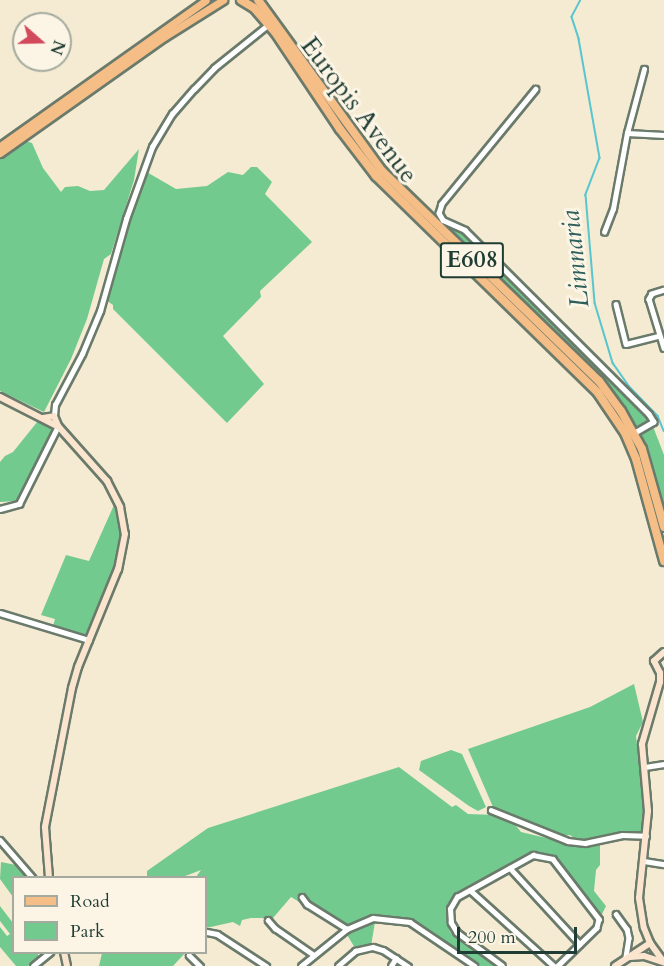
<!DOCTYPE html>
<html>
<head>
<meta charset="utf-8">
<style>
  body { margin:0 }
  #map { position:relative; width:664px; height:966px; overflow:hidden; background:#f4ebd2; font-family:Cardo,serif }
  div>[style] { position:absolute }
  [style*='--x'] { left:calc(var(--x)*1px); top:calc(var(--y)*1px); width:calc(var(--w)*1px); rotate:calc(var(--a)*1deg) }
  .green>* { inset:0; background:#73ca8e }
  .stream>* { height:1.5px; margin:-0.75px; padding:0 0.75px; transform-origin:0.75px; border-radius:0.75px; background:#58c5cf }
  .roads { filter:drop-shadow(2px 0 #6a7a6b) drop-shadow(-2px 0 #6a7a6b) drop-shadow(0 2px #6a7a6b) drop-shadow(0 -2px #6a7a6b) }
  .street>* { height:4.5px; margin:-2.25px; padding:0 2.25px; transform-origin:2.25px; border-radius:2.25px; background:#fff }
  .secondary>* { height:6px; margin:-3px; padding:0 3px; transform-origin:3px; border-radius:3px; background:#fbe5cf }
  .primary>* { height:7px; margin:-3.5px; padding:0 3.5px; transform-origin:3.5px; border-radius:3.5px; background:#f6be87 }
  .highway>* { height:8px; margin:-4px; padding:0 4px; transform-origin:4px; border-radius:4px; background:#f6be87 }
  span { translate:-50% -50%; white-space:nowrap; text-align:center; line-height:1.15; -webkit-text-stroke:6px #fcf5e5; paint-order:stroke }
  .shield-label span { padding:2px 4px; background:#fcf5e5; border:2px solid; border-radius:4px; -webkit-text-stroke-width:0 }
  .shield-label { font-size:24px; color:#1f3d34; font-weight:700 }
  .street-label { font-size:26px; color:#1f3d34 }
  .water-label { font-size:27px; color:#2d5f5b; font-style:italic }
  .legend { position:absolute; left:12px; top:876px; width:195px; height:78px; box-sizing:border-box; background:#fcf5e5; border:2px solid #a4ab9e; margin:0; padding:8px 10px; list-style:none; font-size:18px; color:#1f3d34 }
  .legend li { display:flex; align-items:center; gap:12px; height:30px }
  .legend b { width:30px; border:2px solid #a4ab9e }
  .north { position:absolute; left:12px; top:12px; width:60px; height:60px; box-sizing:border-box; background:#fcf5e5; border:2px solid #a4ab9e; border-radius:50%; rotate:110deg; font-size:16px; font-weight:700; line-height:24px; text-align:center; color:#1f3d34 }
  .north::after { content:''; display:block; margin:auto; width:21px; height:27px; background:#d1495b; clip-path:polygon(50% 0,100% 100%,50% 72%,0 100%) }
  .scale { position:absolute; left:457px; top:927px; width:120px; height:27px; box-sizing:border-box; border:3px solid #1f3d34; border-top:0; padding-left:8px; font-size:18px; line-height:21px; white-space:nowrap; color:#1f3d34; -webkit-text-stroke:4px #fcf5e5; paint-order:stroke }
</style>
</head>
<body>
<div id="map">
  <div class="green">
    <i style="clip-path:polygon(26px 141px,32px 143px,43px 168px,61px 192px,65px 187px,78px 186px,90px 191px,104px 190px,139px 149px,134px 180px,111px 254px,104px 259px,87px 319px,71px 359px,44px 412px,0 391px,0 159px)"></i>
    <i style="clip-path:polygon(251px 167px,257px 167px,272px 182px,265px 194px,312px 242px,260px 291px,261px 297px,223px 336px,264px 384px,227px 423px,113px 309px,113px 305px,106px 300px,128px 221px,145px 171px,176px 189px,207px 186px,228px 172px,243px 175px)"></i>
    <i style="clip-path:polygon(436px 221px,463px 234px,649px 416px,664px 455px,664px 513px,642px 442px,599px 379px)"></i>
    <i style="clip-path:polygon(38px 421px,53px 428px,16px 501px,0 502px,0 462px,5px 456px,13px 452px)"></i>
    <i style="clip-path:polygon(114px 505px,122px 534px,117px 561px,85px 637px,53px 626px,55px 619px,41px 615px,66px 555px,89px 561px)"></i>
    <i style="clip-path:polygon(634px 684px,643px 722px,636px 736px,645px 812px,643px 832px,622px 831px,595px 839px,577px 840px,570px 835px,558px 835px,493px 807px,468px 749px,590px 707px)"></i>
    <i style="clip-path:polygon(451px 750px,462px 754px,486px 807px,478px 811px,469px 806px,419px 770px,421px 761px)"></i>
    <i style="clip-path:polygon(399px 767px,452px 807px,456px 805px,468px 814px,495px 815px,512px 821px,521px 832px,567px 843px,600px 843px,600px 865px,596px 870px,594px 891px,606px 906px,601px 916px,554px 858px,543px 853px,531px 853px,468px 886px,451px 899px,446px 912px,450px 932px,496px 966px,480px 966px,424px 926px,399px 917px,376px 916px,373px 919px,375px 922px,371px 946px,355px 948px,343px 928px,291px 897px,273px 918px,251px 918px,242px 920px,240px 926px,233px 922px,206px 928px,206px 878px,196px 877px,201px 870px,180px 878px,147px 877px,147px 871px,208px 828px)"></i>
    <i style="clip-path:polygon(1px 862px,16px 865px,26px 877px,14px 878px,13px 897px,0 879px)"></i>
    <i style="clip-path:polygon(0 906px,13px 923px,14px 952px,37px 953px,39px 956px,28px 966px,16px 966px,0 947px,0 927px,7px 936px,10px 934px,0 921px)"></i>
    <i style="clip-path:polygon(102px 953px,102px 952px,185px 953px,173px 966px,99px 966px)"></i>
  </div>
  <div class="stream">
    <i style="--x:581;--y:0;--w:19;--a:118"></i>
    <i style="--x:572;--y:17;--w:23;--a:72"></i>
    <i style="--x:579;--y:39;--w:121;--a:80"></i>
    <i style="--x:600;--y:158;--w:40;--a:111"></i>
    <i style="--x:586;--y:195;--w:108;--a:85.2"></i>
    <i style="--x:595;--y:303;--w:63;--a:73.3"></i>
    <i style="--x:613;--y:363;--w:28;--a:55"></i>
    <i style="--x:629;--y:386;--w:42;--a:46"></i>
    <i style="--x:658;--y:416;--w:16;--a:68"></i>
  </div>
  <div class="roads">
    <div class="street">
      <i style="--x:536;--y:89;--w:149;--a:129.3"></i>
      <i style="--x:442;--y:204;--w:9;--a:108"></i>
      <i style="--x:439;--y:213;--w:8;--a:60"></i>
      <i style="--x:443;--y:220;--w:24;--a:24"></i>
      <i style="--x:465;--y:230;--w:260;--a:45"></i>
      <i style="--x:649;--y:414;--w:9;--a:58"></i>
      <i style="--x:654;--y:422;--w:22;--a:150"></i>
      <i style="--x:627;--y:133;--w:37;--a:3"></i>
      <i style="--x:604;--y:232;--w:25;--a:-69"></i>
      <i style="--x:613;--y:209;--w:77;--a:-79.6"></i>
      <i style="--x:627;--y:133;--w:66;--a:-75.1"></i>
      <i style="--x:664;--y:290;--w:13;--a:162"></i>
      <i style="--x:652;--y:294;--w:6;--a:121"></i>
      <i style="--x:649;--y:299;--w:51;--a:73"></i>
      <i style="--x:616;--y:304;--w:41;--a:76"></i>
      <i style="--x:626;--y:344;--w:34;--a:-14"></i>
      <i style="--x:54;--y:416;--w:11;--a:-85"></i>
      <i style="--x:55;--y:405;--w:58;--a:-62.1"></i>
      <i style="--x:82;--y:354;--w:47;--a:-67.3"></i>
      <i style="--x:100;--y:311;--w:96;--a:-74.2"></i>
      <i style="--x:126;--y:219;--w:77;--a:-70.1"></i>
      <i style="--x:152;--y:147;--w:39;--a:-59"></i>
      <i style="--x:172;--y:114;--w:33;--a:-49"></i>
      <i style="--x:194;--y:89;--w:29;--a:-46"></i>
      <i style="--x:214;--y:68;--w:70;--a:-38.7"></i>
      <i style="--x:0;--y:509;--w:20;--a:-15"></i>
      <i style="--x:19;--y:504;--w:87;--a:-63.4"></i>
      <i style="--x:0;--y:613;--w:93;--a:16.9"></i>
      <i style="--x:645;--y:767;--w:19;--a:-9"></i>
      <i style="--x:491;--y:810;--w:83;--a:21.9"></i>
      <i style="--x:568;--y:841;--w:17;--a:7"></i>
      <i style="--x:585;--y:843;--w:38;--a:-12"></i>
      <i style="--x:622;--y:835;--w:24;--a:2"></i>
      <i style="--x:0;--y:840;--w:50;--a:49"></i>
      <i style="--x:644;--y:861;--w:20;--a:9"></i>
      <i style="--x:510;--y:868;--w:103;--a:47.4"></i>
      <i style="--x:470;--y:890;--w:113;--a:42.1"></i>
      <i style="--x:302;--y:897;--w:9;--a:54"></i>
      <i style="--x:307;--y:904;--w:47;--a:32"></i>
      <i style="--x:616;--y:914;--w:19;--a:54"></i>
      <i style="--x:627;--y:929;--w:9;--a:77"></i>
      <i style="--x:629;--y:938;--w:19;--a:99"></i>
      <i style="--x:268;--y:920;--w:11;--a:49"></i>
      <i style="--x:275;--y:928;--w:47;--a:34.7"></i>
      <i style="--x:207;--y:932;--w:10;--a:11"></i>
      <i style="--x:217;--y:934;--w:59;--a:33.1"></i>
      <i style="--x:189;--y:955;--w:16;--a:45"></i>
      <i style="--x:33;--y:966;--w:22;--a:-39"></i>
      <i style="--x:301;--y:966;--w:59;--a:-38.8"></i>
      <i style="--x:347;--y:929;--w:28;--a:-23"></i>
      <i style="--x:373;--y:918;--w:37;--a:6"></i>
      <i style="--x:410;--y:922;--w:78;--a:34.1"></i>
      <i style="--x:338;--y:966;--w:23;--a:-41"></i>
      <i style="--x:355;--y:951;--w:18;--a:-13"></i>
      <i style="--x:373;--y:947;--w:10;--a:17"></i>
      <i style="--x:383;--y:950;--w:30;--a:33"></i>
      <i style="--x:391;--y:966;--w:9;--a:-58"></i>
      <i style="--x:502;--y:966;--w:56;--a:-143.7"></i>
      <i style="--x:457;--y:933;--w:12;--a:-121"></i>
      <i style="--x:451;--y:923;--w:14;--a:-94"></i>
      <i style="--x:450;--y:909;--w:14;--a:-60"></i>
      <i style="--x:457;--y:897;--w:87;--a:-28.9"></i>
      <i style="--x:533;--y:855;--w:20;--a:11"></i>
      <i style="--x:553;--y:859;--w:76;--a:52.5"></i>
      <i style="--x:599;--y:919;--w:9;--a:103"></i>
      <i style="--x:597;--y:928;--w:54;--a:135.7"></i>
    </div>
    <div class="secondary">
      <i style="--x:0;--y:397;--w:64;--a:27"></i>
      <i style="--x:43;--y:418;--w:11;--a:-10"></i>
      <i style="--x:54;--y:416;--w:11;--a:68"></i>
      <i style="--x:58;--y:426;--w:74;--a:48.3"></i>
      <i style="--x:107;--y:481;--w:29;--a:63"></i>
      <i style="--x:120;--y:507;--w:27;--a:80"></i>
      <i style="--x:125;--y:534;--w:36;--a:101"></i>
      <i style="--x:118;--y:569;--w:106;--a:112.2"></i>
      <i style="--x:78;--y:667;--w:22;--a:106"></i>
      <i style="--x:72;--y:688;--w:142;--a:101"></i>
      <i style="--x:45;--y:827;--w:51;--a:85.5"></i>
      <i style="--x:654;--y:661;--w:13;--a:63"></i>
      <i style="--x:660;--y:673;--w:9;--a:90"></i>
      <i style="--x:660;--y:682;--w:65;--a:106.2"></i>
      <i style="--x:642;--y:744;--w:67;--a:84.9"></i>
      <i style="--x:648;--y:811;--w:87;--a:95.9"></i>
      <i style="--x:639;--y:898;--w:30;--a:81"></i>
      <i style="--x:644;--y:928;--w:16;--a:68"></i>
      <i style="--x:650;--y:943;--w:24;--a:54"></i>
      <i style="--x:654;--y:661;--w:13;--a:-42"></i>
      <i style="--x:64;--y:952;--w:14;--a:78"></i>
      <i style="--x:630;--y:957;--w:14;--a:-4"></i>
      <i style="--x:644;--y:956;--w:20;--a:18"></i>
      <i style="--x:615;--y:966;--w:42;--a:-33.3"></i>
    </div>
    <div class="primary">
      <i style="--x:0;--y:146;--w:252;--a:-35.3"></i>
      <i style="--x:0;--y:153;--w:201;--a:-35.3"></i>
      <i style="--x:164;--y:37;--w:70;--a:-32.1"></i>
    </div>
    <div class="highway">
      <i style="--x:241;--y:0;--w:15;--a:32"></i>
      <i style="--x:254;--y:8;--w:32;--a:49"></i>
      <i style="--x:275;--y:32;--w:117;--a:56.2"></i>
      <i style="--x:340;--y:129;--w:59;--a:52.5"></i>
      <i style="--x:376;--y:176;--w:310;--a:44.3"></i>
      <i style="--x:598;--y:393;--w:48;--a:56"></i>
      <i style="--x:625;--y:433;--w:28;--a:67"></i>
      <i style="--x:636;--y:459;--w:106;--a:74.6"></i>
      <i style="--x:258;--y:0;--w:211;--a:54.1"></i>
      <i style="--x:382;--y:171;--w:302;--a:44.1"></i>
      <i style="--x:599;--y:381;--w:37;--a:54"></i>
      <i style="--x:621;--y:411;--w:43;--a:61.1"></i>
      <i style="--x:642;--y:449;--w:81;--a:74.2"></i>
    </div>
  </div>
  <div class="shield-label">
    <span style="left:472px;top:260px">E608</span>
  </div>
  <div class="street-label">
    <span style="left:359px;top:110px;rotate:53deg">Europis Avenue</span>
  </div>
  <div class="water-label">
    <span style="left:575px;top:259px;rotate:-96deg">Limnaria</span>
  </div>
  <ul class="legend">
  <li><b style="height:8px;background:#f6be87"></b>Road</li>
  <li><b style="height:16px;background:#73ca8e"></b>Park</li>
  </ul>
  <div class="north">N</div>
  <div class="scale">200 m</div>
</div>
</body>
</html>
